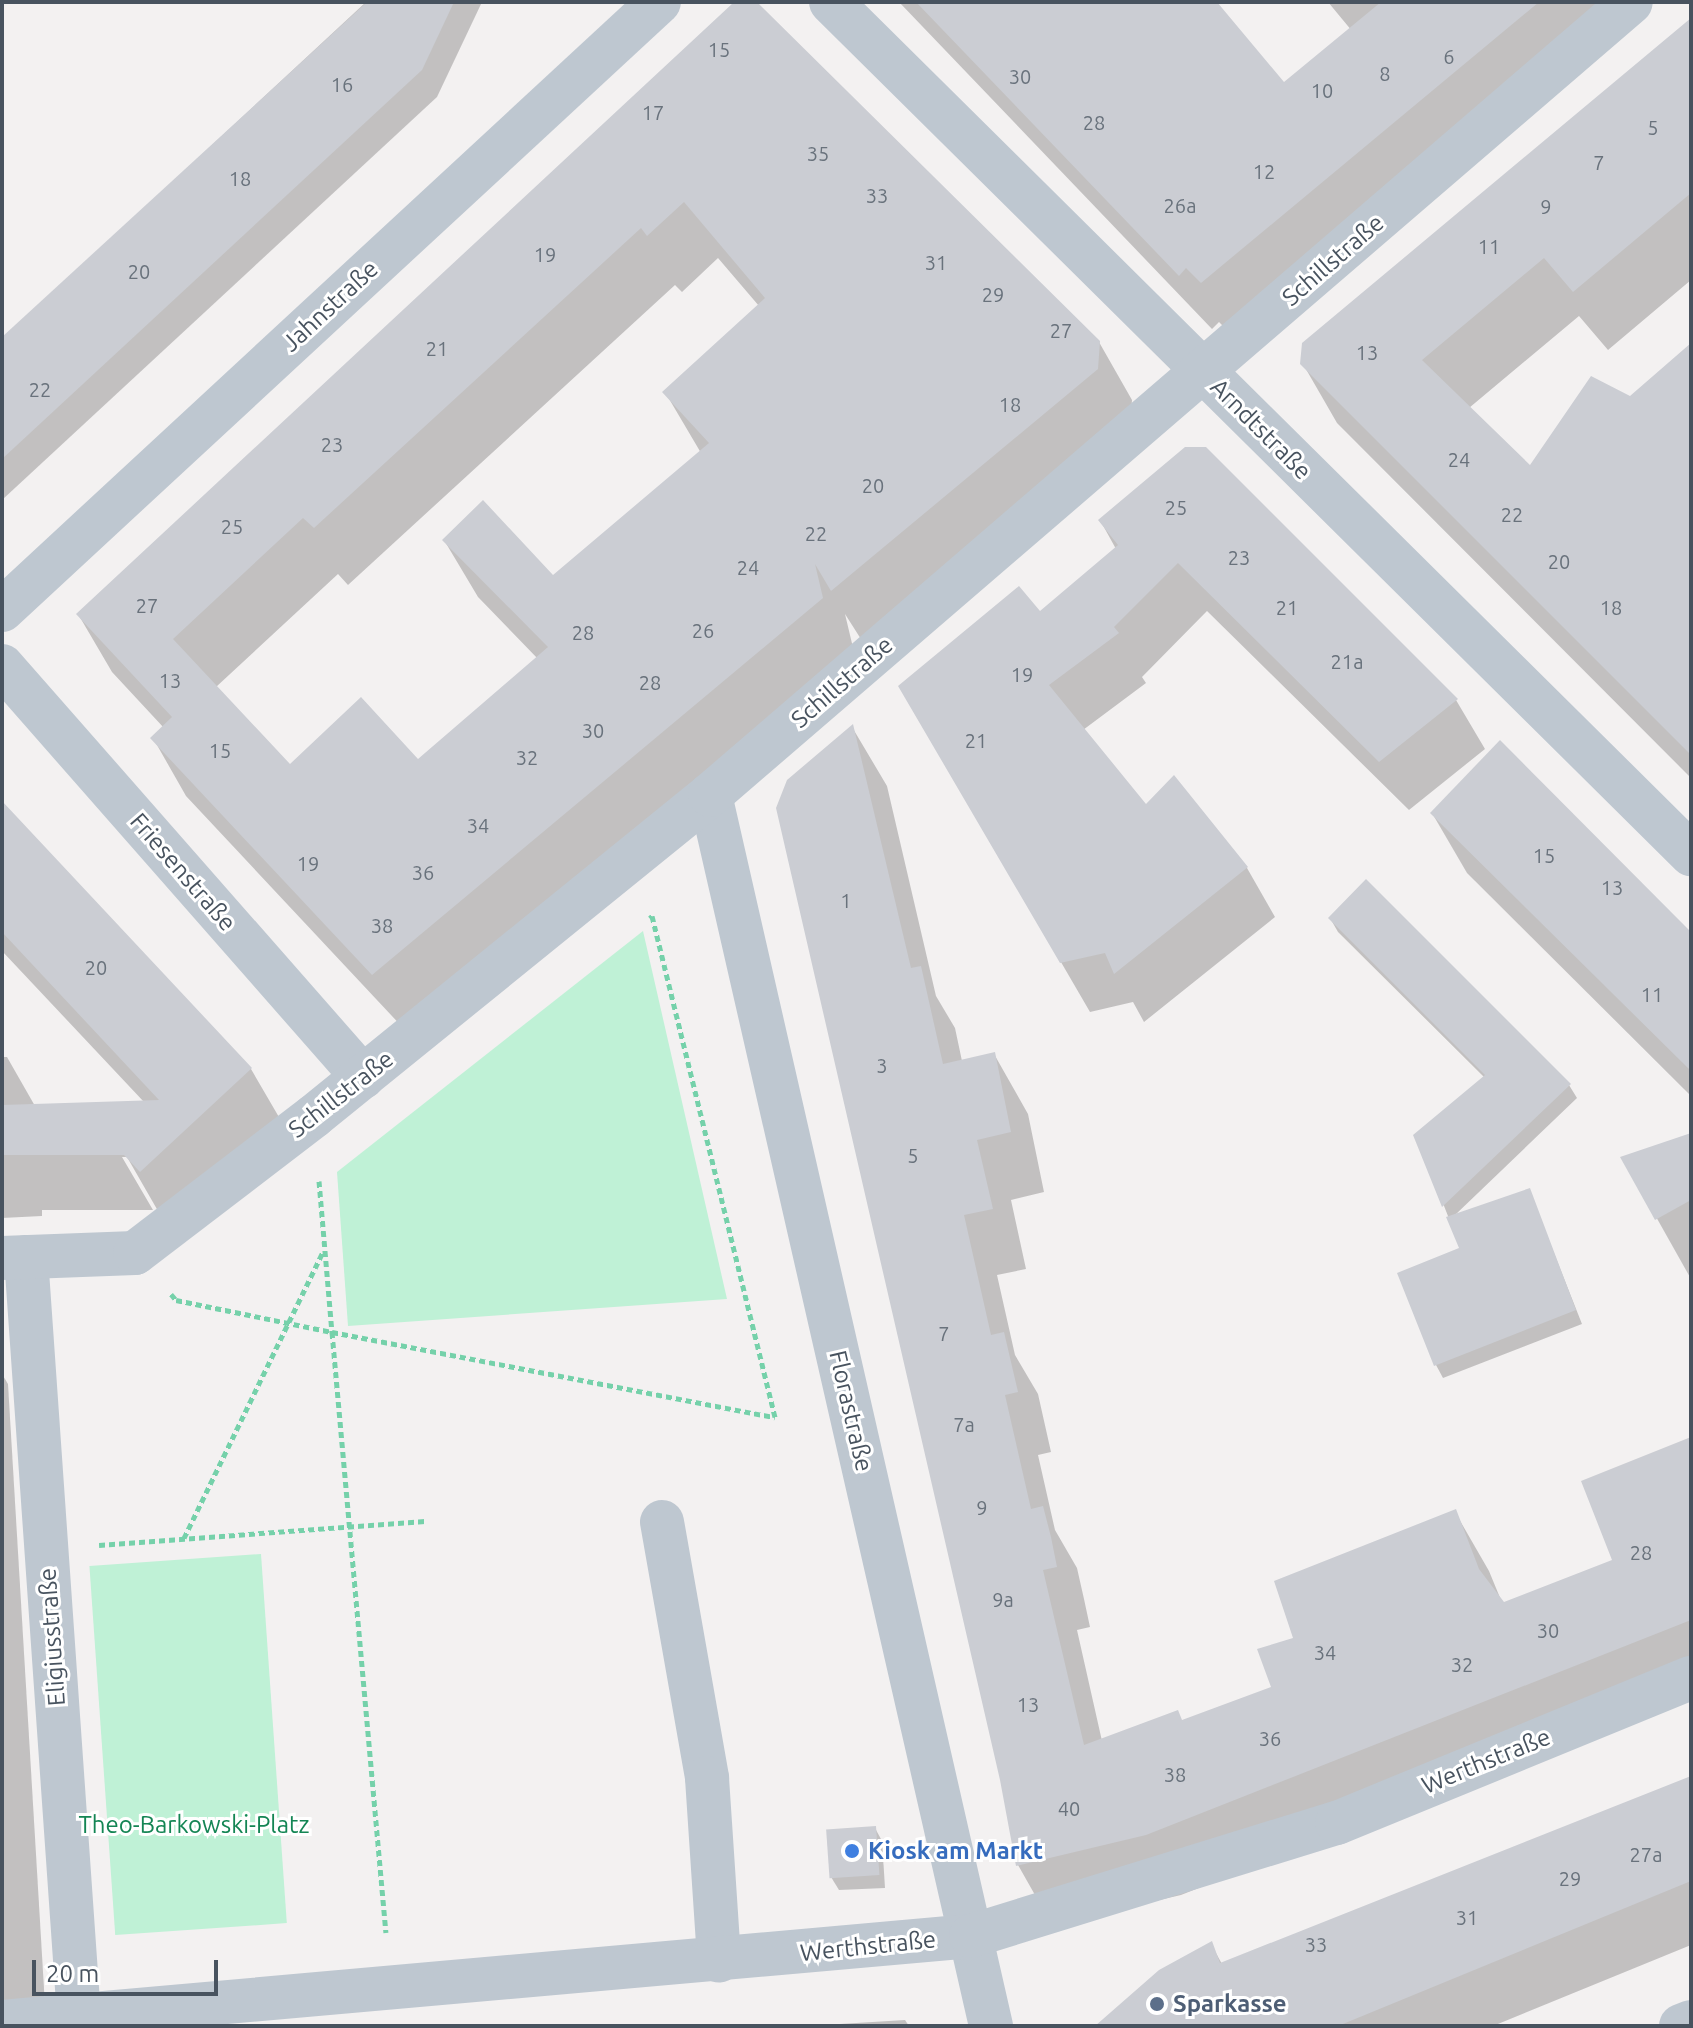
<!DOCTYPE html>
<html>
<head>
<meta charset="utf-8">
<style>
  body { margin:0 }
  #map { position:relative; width:1693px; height:2028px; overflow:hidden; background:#f3f1f1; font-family:Ubuntu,sans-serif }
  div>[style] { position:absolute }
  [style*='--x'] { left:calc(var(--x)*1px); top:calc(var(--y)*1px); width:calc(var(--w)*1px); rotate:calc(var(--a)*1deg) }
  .green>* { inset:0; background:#bff1d6; transform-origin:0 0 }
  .shadow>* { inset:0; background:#0003 }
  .building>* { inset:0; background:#cbcdd3; transform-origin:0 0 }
  .path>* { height:5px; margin-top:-2.5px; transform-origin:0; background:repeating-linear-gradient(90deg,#75d1aa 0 6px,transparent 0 10px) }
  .minor>* { height:44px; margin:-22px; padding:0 22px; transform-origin:22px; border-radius:22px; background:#bec7d0 }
  .dots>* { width:22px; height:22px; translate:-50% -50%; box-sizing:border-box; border:4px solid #fff; border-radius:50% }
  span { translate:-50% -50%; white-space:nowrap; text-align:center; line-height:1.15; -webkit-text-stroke:6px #fff; paint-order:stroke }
  .number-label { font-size:20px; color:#69727c }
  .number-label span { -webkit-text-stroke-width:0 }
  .street-label { font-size:24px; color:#48535f }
  .park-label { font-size:24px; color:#148554 }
  .shop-label { font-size:24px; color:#366cbe; font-weight:700 }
  .left { translate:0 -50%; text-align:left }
  .service-label { font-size:24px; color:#4e5e75; font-weight:700 }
  .frame { position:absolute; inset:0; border:4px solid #48535f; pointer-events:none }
  .scale { position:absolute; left:32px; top:1960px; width:186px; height:36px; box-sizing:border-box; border:4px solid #48535f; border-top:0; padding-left:10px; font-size:24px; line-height:28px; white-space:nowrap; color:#48535f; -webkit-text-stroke:6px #fff; paint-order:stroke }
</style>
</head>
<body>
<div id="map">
  <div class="green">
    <i style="clip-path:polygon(643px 931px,727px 1299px,348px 1326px,337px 1172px)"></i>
    <i style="left:261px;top:1554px;width:370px;height:172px;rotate:86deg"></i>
  </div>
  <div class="shadow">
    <i style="clip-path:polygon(366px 2px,482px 2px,437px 97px,2px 500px,2px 340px)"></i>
    <i style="clip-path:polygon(899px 2px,1215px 2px,1284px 85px,1352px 31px,1328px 2px,1636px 2px,1234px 337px,1219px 322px,1212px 329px)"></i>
    <i style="clip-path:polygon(evenodd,734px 5px,1099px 342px,1132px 400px,1130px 428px,866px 647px,845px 614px,855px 656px,406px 1031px,186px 796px,153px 738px,164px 728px,112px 672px,78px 614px,734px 5px,718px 258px,759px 306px,665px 392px,701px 453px,553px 578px,444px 540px,478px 597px,538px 659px,417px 761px,290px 767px,216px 687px,338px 574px,348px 585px,675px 285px,682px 292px,718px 258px)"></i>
    <i style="clip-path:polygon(1691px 21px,1691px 280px,1608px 350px,1579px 316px,1469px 408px,1530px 468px,1691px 431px,1691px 778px,1337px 423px,1303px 364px)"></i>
    <i style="clip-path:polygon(1100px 520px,1456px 700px,1485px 749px,1409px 810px,1207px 611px,1142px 677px,1146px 683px,1083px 730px,1146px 807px,1247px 868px,1275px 917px,1144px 1022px,1133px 1002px,1090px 1012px,901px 687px,1039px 614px,1116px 549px)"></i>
    <i style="clip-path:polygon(852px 727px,887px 786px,936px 996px,955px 1028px,962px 1061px,994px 1054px,1028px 1114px,1044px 1192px,1011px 1200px,1026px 1269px,997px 1275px,1015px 1355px,1038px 1394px,1051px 1452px,1038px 1455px,1055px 1530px,1077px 1568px,1084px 1599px,1090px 1627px,1077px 1630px,1102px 1741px,1183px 1722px,1273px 1688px,1296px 1639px,1455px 1512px,1489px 1571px,1503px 1605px,1615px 1562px,1691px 1488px,1691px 1693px,1181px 1895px,1052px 1925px,1018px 1865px)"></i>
    <i style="clip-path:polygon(2px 803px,251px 1069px,283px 1124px,158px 1211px,127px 1157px,122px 1157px,153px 1210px,42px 1210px,42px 1216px,2px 1218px,2px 1057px,7px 1057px,35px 1106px,144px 1102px,2px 951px)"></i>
    <i style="clip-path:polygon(1432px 813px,1691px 934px,1691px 1096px,1467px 873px)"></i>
    <i style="clip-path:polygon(1330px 918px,1569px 1085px,1577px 1098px,1454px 1216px,1529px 1190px,1582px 1324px,1443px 1378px,1436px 1365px,1461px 1249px,1416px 1135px,1485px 1078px,1338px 932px)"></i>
    <i style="clip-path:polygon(1691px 1135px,1691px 1279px,1623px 1158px)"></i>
    <i style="clip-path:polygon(2px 1374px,8px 1384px,46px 2022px,2px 2025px)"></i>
    <i style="clip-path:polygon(1691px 1778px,1691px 1945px,1493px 2026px,1116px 2026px,1211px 1944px,1222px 1964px)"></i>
    <i style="clip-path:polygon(875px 1828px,882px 1841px,885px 1888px,839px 1890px,831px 1877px)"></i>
    <i style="clip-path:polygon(905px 2020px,909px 2026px,807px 2026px)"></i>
  </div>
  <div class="building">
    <i style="clip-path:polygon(367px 2px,454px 2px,422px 70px,2px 459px,2px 337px)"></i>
    <i style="clip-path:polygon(916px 2px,1217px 2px,1284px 82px,1381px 2px,1539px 2px,1201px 283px,1186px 268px,1179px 276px)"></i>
    <i style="clip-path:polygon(evenodd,733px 3px,759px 4px,1100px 341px,1098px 369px,831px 591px,815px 564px,823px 598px,372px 975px,150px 738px,172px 717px,76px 614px,733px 3px,684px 202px,765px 298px,662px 392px,709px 443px,553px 575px,483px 500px,442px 540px,548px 647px,418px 759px,361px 697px,290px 764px,173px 639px,303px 518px,314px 528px,641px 228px,647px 236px,684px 202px)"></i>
    <i style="clip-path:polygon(1691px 18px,1691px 193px,1573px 292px,1544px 258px,1422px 360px,1530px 465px,1591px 376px,1630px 396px,1691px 343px,1691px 755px,1300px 364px,1302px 343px)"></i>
    <i style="clip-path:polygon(1185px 447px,1206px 447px,1458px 699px,1379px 762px,1178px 563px,1114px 627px,1119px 633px,1049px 685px,1146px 804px,1174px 775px,1248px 867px,1114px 974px,1105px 953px,1060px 963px,898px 686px,1019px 586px,1040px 611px,1118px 545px,1098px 520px)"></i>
    <i style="clip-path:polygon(853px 724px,911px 968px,921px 966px,943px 1064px,995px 1052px,1011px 1132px,977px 1140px,993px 1209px,964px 1215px,991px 1335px,1004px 1332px,1018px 1392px,1005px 1395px,1031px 1509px,1043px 1506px,1051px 1537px,1057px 1567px,1043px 1570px,1084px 1745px,1178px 1710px,1182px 1720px,1271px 1687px,1257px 1649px,1293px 1638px,1274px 1581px,1456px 1509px,1479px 1569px,1504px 1602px,1612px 1560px,1581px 1481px,1691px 1437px,1691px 1620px,1146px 1835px,1016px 1866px,1000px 1780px,776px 808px,787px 780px)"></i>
    <i style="clip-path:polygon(1500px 740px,1691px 932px,1691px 1071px,1430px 813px)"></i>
    <i style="clip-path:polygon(2px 801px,252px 1068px,140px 1172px,124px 1155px,2px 1155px,2px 1105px,159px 1100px,2px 932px)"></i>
    <i style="clip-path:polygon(1366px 879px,1571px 1084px,1442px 1207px,1413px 1135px,1485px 1075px,1328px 918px)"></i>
    <i style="clip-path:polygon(1691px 1133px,1691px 1200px,1655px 1220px,1620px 1157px)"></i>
    <i style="clip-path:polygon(1530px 1188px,1576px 1310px,1434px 1366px,1397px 1273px,1459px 1248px,1446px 1217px)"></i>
    <i style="clip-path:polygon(1691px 1776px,1691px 1881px,1338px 2026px,1095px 2026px,1159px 1970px,1212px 1941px,1220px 1963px)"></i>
    <i style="left:876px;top:1826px;width:49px;height:50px;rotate:86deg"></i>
  </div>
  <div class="path">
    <i style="--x:319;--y:1181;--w:152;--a:85.1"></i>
    <i style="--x:332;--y:1332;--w:451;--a:10.9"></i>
    <i style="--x:775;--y:1417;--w:516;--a:-103.79"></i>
    <i style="--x:652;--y:916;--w:3;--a:135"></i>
    <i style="--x:171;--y:1294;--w:8;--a:50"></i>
    <i style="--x:176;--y:1300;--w:159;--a:11.6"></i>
    <i style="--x:332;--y:1332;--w:603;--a:84.87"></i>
    <i style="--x:184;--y:1538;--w:318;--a:-64.1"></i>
    <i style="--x:99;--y:1545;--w:327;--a:-4.2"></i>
  </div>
  <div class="minor">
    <i style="--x:831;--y:2;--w:1211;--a:44.73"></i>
    <i style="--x:2;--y:610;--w:895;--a:-42.78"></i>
    <i style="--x:2;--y:666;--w:547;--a:48.71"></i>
    <i style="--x:710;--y:795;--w:1263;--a:77.14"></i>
    <i style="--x:26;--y:1257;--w:761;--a:86.01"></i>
    <i style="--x:2;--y:1258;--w:133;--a:-2.2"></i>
    <i style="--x:135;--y:1253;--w:225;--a:-37.4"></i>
    <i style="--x:314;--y:1116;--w:510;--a:-39.03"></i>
    <i style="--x:710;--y:795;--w:1215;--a:-40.73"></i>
    <i style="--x:662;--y:1522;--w:260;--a:80"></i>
    <i style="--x:707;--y:1778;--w:183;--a:86.2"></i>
    <i style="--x:2;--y:2022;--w:973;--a:-5.07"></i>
    <i style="--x:971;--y:1936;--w:383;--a:-17.2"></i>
    <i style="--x:1337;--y:1823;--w:383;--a:-22.3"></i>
    <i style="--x:1681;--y:2026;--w:11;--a:-22"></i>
  </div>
  <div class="dots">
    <i style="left:852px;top:1851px;background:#3f7fe0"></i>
    <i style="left:1157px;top:2004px;background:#5c6f8a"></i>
  </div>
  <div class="number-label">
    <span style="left:719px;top:49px">15</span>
    <span style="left:1449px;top:56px">6</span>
    <span style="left:1385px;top:73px">8</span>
    <span style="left:1020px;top:76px">30</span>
    <span style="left:342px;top:84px">16</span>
    <span style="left:1322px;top:90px">10</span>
    <span style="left:653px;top:112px">17</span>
    <span style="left:1094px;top:122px">28</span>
    <span style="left:1653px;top:127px">5</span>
    <span style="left:818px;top:153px">35</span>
    <span style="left:1599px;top:162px">7</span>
    <span style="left:1264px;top:171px">12</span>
    <span style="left:240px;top:178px">18</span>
    <span style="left:877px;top:195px">33</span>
    <span style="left:1180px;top:205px">26a</span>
    <span style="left:1546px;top:206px">9</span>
    <span style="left:1489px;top:246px">11</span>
    <span style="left:545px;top:254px">19</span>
    <span style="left:936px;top:262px">31</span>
    <span style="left:139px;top:271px">20</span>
    <span style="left:993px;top:294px">29</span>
    <span style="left:1061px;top:330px">27</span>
    <span style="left:437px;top:348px">21</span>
    <span style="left:1367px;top:352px">13</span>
    <span style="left:40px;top:389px">22</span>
    <span style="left:1010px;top:404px">18</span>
    <span style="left:332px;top:444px">23</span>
    <span style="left:1459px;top:459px">24</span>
    <span style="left:873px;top:485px">20</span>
    <span style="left:1176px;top:507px">25</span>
    <span style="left:1512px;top:514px">22</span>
    <span style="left:232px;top:526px">25</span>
    <span style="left:816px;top:533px">22</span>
    <span style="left:1239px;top:557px">23</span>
    <span style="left:1559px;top:561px">20</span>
    <span style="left:748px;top:567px">24</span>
    <span style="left:147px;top:605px">27</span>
    <span style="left:1287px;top:607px">21</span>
    <span style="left:1611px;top:607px">18</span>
    <span style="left:703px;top:630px">26</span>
    <span style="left:583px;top:632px">28</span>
    <span style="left:1347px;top:661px">21a</span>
    <span style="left:1022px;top:674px">19</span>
    <span style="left:170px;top:680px">13</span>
    <span style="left:650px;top:682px">28</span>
    <span style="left:593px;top:730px">30</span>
    <span style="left:976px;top:740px">21</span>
    <span style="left:220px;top:750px">15</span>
    <span style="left:527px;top:757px">32</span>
    <span style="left:478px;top:825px">34</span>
    <span style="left:1544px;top:855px">15</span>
    <span style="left:308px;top:863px">19</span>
    <span style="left:423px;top:872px">36</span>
    <span style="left:1612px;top:887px">13</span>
    <span style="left:846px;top:900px">1</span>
    <span style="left:382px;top:925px">38</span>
    <span style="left:96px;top:967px">20</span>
    <span style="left:1652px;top:994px">11</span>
    <span style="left:882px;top:1065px">3</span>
    <span style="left:913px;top:1155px">5</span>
    <span style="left:944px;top:1333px">7</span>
    <span style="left:964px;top:1424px">7a</span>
    <span style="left:982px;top:1507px">9</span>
    <span style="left:1641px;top:1552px">28</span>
    <span style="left:1003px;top:1599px">9a</span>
    <span style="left:1548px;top:1630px">30</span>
    <span style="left:1325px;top:1652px">34</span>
    <span style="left:1462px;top:1664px">32</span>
    <span style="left:1028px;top:1704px">13</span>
    <span style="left:1270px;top:1738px">36</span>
    <span style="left:1175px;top:1774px">38</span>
    <span style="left:1069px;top:1808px">40</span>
    <span style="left:1646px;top:1854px">27a</span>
    <span style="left:1570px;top:1878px">29</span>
    <span style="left:1467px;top:1917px">31</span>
    <span style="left:1316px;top:1944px">33</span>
  </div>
  <div class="street-label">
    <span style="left:1333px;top:260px;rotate:-41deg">Schillstraße</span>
    <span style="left:330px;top:306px;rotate:-43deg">Jahnstraße</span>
    <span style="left:1261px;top:429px;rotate:45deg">Arndtstraße</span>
    <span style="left:842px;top:682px;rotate:-41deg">Schillstraße</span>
    <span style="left:183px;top:872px;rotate:49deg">Friesenstraße</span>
    <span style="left:341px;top:1094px;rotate:-38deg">Schillstraße</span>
    <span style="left:851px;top:1411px;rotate:77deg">Florastraße</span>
    <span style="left:52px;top:1637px;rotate:-94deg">Eligiusstraße</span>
    <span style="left:1486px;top:1761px;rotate:-22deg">Werthstraße</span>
    <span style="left:868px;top:1946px;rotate:-6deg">Werthstraße</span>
  </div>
  <div class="park-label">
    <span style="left:194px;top:1825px">Theo-Barkowski-Platz</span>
  </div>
  <div class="shop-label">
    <span class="left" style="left:868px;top:1851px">Kiosk am Markt</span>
  </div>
  <div class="service-label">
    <span class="left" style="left:1173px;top:2004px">Sparkasse</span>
  </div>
  <div class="frame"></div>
  <div class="scale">20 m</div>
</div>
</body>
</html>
